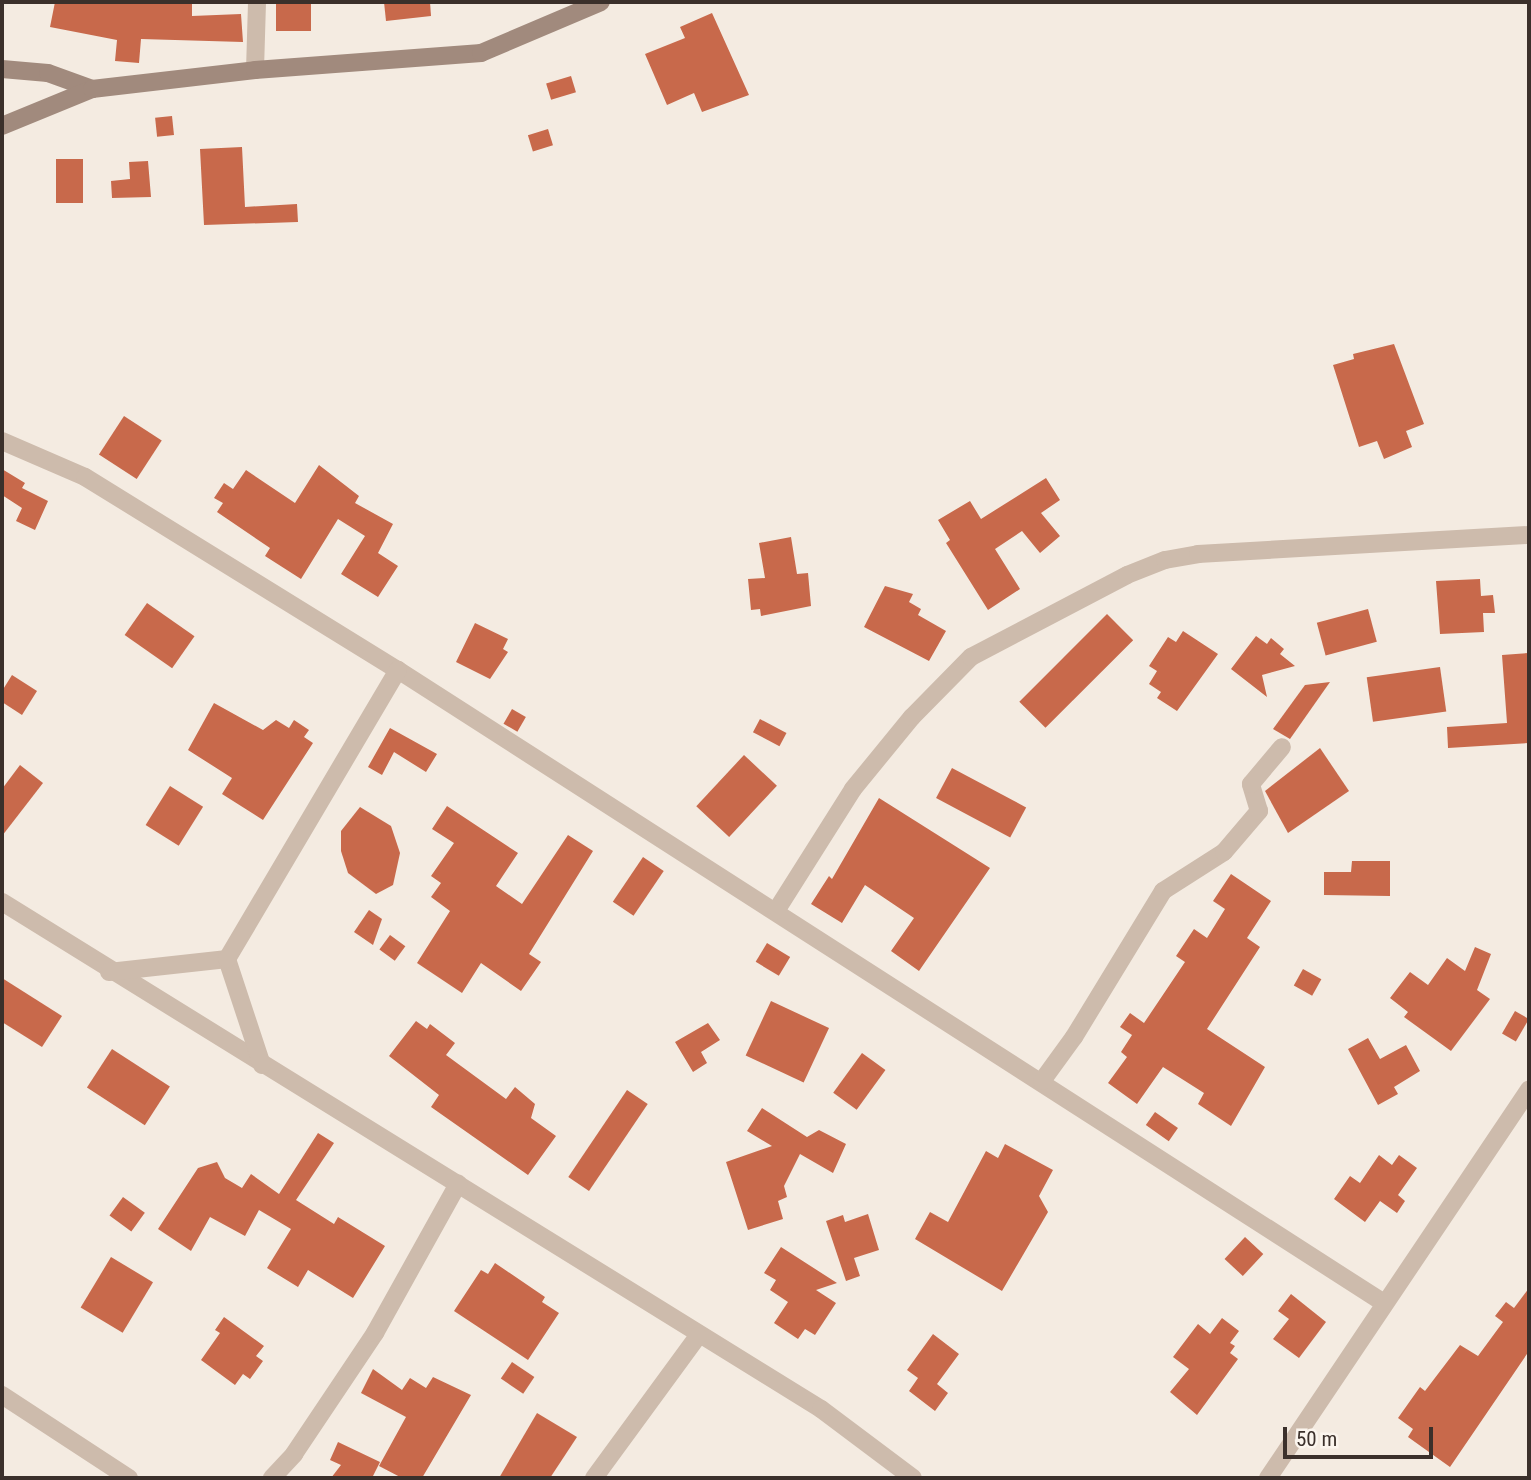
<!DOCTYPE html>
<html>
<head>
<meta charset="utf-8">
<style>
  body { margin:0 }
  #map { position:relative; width:1531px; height:1480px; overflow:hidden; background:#f4ebe1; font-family:"Roboto Condensed",sans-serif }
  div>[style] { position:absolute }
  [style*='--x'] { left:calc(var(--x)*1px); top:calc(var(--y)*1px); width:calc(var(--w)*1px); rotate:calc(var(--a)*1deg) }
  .building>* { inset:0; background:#c8694b; transform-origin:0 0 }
  .street>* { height:18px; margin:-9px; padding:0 9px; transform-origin:9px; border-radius:9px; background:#cdbbac }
  .secondary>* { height:18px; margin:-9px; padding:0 9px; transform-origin:9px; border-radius:9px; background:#a18a7d }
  span { translate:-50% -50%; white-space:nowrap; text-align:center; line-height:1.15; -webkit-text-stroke:5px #fbf5ee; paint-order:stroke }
  .frame { position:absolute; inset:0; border:4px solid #3b302b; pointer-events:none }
  .scale { position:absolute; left:1283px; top:1427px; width:150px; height:32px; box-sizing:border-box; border:4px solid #3b302b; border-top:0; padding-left:9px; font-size:21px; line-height:24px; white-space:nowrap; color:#3b302b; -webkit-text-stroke:5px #fbf5ee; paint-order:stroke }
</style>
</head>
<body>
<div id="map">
  <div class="building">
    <i style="clip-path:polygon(55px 2px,192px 2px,192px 16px,241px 14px,243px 42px,141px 39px,139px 63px,115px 61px,117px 40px,50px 27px)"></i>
    <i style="left:276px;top:2px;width:35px;height:29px"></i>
    <i style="clip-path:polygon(384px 2px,430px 2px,431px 16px,386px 21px)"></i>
    <i style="clip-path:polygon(712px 13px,749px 95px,702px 112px,694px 93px,667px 105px,645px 54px,685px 38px,680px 27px)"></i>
    <i style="left:571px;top:76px;width:17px;height:26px;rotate:73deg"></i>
    <i style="left:172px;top:116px;width:19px;height:17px;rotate:84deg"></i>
    <i style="left:548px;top:129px;width:17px;height:21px;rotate:73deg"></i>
    <i style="clip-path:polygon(242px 147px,245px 207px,297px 204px,298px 222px,204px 225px,200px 149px)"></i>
    <i style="left:56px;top:159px;width:27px;height:44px"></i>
    <i style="clip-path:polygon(148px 161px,151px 197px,112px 198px,111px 181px,130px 179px,129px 162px)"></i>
    <i style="clip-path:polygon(1394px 344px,1424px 424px,1406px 431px,1412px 447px,1384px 459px,1377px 441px,1359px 447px,1333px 365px,1354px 359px,1353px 354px)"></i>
    <i style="left:124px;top:416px;width:45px;height:46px;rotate:33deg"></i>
    <i style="clip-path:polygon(319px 465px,359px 496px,355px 503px,393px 524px,378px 553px,398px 566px,378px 597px,341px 574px,365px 536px,338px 519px,301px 579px,265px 556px,270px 548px,217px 512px,223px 503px,214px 498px,224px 483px,233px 489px,246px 470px,295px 503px)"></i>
    <i style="clip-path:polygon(2px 469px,25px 483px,22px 488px,48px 501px,35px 530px,16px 521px,22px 508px,2px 495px)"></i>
    <i style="clip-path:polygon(1046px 478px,1060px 500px,1041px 513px,1060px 536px,1040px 553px,1022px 531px,995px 549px,1020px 589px,988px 610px,946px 543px,950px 540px,938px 520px,970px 501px,981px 519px)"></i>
    <i style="clip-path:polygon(791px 537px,797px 574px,808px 573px,811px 606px,761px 616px,760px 609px,751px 610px,748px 579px,765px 578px,759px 543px)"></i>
    <i style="clip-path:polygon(1480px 579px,1481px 596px,1493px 595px,1495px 613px,1483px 613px,1484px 632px,1440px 634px,1436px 581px)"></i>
    <i style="clip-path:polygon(885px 586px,913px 594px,909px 602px,921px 609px,918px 615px,946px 631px,929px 661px,864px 627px)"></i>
    <i style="left:147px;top:603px;width:58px;height:39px;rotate:35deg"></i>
    <i style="left:1368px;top:609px;width:34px;height:53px;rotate:75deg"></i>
    <i style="left:1107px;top:614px;width:37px;height:124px;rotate:45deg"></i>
    <i style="clip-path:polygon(475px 623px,508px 639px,503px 649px,508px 652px,490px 679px,456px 662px)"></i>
    <i style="clip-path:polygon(1183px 631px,1218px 654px,1177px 711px,1157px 698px,1161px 692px,1149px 684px,1157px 671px,1149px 666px,1168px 637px,1176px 642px)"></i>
    <i style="clip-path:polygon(1256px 636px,1267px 644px,1271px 638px,1284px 649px,1280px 654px,1295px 666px,1262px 675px,1267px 697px,1231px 669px)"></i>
    <i style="clip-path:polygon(1529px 653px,1529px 743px,1448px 748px,1447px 727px,1507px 723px,1502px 655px)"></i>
    <i style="left:1440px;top:667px;width:45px;height:74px;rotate:82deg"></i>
    <i style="clip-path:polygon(12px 675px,37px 691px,22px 715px,2px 702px,2px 691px)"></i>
    <i style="clip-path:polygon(1330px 682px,1290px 739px,1273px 729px,1305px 685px)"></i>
    <i style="clip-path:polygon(214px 703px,263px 730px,276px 720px,289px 728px,294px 720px,309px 730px,304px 737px,313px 743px,263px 820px,222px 794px,232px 778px,188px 750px)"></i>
    <i style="left:512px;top:709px;width:16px;height:17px;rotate:30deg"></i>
    <i style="left:760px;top:719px;width:30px;height:15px;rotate:28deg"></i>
    <i style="clip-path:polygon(390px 728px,437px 754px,426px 772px,394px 752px,382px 775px,368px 767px)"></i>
    <i style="clip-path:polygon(1320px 748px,1349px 791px,1288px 833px,1265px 791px)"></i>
    <i style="left:744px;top:755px;width:45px;height:70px;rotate:43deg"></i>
    <i style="clip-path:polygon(20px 765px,43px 783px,2px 836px,2px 789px)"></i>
    <i style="left:952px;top:768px;width:84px;height:34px;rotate:28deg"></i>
    <i style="left:170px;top:786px;width:39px;height:46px;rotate:32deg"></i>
    <i style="clip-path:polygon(879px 798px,990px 868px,919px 971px,891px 951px,914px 918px,865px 885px,842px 923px,811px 904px,829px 876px,832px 879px)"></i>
    <i style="clip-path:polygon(447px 806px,518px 853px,496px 886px,522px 904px,568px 835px,593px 851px,529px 954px,541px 962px,521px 991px,481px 963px,462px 993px,417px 963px,450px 911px,431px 897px,441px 883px,431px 876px,454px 843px,432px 829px)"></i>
    <i style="clip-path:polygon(360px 807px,391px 826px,400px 853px,393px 885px,376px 894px,348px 873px,341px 851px,341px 831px)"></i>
    <i style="left:643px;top:857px;width:25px;height:54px;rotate:34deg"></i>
    <i style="clip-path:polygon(1352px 861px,1390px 861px,1390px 896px,1324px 895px,1324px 872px,1351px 872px)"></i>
    <i style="clip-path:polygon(1231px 874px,1271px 901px,1247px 938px,1260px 947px,1207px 1029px,1265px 1067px,1231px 1126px,1198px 1104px,1204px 1093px,1163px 1067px,1137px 1104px,1108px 1083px,1127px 1057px,1121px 1052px,1132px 1035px,1120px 1027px,1130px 1013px,1144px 1023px,1185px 962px,1176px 956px,1194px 929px,1207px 938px,1225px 909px,1213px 901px)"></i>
    <i style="clip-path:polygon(369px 910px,382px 919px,373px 945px,354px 932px)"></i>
    <i style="left:390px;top:935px;width:19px;height:18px;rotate:36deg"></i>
    <i style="left:767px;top:943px;width:27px;height:22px;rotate:31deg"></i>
    <i style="clip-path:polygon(1475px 947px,1491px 954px,1477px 990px,1490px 999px,1451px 1051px,1404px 1017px,1408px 1012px,1390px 998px,1410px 972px,1428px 985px,1447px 958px,1465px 971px)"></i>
    <i style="left:1303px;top:969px;width:21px;height:19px;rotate:29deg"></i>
    <i style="clip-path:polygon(2px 978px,62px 1016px,42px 1047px,2px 1022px)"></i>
    <i style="left:771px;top:1001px;width:64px;height:60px;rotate:25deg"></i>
    <i style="left:1515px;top:1011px;width:16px;height:26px;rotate:30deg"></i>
    <i style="clip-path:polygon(416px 1021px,427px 1029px,430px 1024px,455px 1043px,446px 1055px,506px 1099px,515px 1087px,535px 1104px,531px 1118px,556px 1136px,528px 1175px,431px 1107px,439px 1095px,389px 1056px)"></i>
    <i style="clip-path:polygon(708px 1023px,720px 1040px,701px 1052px,707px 1063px,693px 1072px,675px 1042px)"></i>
    <i style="clip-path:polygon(1368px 1038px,1380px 1059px,1406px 1045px,1420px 1071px,1394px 1087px,1398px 1094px,1378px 1105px,1348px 1049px)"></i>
    <i style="left:112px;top:1049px;width:69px;height:46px;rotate:33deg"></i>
    <i style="left:862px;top:1053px;width:29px;height:49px;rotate:36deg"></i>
    <i style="left:627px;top:1090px;width:25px;height:105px;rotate:34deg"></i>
    <i style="clip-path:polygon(762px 1108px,807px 1137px,819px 1130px,846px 1144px,833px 1173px,800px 1154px,784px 1186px,787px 1197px,778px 1201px,783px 1219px,748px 1230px,726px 1162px,772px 1146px,747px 1131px)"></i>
    <i style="left:1155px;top:1112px;width:28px;height:16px;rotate:35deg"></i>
    <i style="clip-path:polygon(318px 1133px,334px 1143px,296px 1200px,334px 1224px,338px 1217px,385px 1246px,353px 1298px,308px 1270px,298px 1287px,267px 1268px,291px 1229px,259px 1210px,245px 1236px,210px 1217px,191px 1251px,158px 1229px,198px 1168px,217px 1162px,225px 1178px,242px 1188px,251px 1174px,279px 1194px)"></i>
    <i style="clip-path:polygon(1005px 1144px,1053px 1170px,1039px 1196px,1048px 1212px,1002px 1291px,915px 1239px,930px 1212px,948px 1222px,986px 1151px,998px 1158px)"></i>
    <i style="clip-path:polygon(1379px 1155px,1392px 1165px,1399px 1155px,1417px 1168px,1398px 1195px,1405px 1201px,1397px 1213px,1380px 1201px,1365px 1222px,1334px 1199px,1350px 1176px,1360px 1183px)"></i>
    <i style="left:123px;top:1197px;width:27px;height:23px;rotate:36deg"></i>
    <i style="clip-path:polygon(868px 1214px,879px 1250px,854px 1258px,860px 1276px,846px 1281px,826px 1221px,843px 1215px,845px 1222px)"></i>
    <i style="left:1245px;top:1237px;width:25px;height:30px;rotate:43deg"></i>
    <i style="clip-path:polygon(781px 1247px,837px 1283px,816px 1290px,836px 1303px,815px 1335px,805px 1329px,798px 1339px,774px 1323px,788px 1302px,770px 1290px,776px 1280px,764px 1273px)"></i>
    <i style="left:111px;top:1257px;width:49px;height:59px;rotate:31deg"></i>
    <i style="clip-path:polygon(495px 1263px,545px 1297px,542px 1302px,559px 1313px,528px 1360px,454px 1311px,481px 1270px,488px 1274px)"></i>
    <i style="clip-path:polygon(1529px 1288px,1529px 1351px,1450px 1467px,1408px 1437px,1413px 1429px,1398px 1418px,1420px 1387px,1425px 1391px,1460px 1345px,1478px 1356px,1503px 1322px,1495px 1316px,1506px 1302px,1514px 1308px)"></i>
    <i style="clip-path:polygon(1291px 1294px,1326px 1322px,1299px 1358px,1273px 1339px,1289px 1319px,1278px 1311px)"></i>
    <i style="clip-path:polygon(224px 1317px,264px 1346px,256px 1356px,263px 1361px,250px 1379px,243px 1374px,235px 1385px,201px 1360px,220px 1333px,215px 1330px)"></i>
    <i style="clip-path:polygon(1222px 1318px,1239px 1331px,1230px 1343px,1235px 1346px,1230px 1353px,1238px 1359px,1197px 1415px,1170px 1392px,1189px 1369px,1173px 1357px,1198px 1324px,1210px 1334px)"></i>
    <i style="clip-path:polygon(933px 1334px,959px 1354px,937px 1384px,948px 1393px,935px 1411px,909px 1391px,918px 1378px,907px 1370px)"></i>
    <i style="left:512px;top:1362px;width:27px;height:20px;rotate:34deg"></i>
    <i style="clip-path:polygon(373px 1369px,402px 1390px,410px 1378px,426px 1388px,433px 1377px,471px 1395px,422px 1478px,402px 1478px,379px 1466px,406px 1417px,361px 1393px)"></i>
    <i style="clip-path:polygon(537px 1413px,577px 1437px,550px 1478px,499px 1478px)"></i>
    <i style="clip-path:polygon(338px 1442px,380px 1462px,372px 1478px,331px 1478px,341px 1465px,330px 1460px)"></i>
  </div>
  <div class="street">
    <i style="--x:255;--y:70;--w:68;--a:-88.3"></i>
    <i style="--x:2;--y:441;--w:90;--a:23.4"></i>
    <i style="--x:85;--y:477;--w:368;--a:31.7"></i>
    <i style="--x:398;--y:670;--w:1172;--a:32.7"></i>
    <i style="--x:2;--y:902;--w:963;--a:31.76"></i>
    <i style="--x:821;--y:1409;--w:115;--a:36.9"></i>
    <i style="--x:776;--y:911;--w:144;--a:-57.7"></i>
    <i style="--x:853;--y:789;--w:93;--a:-50.7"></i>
    <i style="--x:912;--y:717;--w:84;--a:-45.5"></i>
    <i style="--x:971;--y:657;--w:176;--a:-27.7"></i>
    <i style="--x:1127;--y:575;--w:41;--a:-21.5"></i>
    <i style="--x:1165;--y:560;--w:34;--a:-10"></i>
    <i style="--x:1198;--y:554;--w:332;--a:-3.3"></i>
    <i style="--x:109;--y:972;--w:119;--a:-6.3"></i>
    <i style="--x:262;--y:1065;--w:112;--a:-108.3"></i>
    <i style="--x:227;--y:959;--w:336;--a:-59.4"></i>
    <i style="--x:1042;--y:1081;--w:54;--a:-54"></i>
    <i style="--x:1074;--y:1037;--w:171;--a:-58.6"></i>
    <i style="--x:1163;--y:891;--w:72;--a:-32.6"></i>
    <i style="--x:1224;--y:852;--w:54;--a:-49.5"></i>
    <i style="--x:1259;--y:811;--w:28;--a:-107"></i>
    <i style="--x:1251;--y:784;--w:48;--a:-50"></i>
    <i style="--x:2;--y:1395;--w:152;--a:33.2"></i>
    <i style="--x:272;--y:1478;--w:33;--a:-47"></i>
    <i style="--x:294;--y:1454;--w:146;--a:-56.2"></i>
    <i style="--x:375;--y:1333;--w:171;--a:-60.9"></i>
    <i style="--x:594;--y:1478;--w:176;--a:-53.8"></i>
    <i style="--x:1268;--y:1478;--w:468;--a:-56.1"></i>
  </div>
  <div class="secondary">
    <i style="--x:2;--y:69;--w:46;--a:5"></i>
    <i style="--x:48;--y:73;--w:47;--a:20"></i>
    <i style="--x:2;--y:126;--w:97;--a:-22.3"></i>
    <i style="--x:92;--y:89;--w:164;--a:-6.6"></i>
    <i style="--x:255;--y:70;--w:227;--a:-4.3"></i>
    <i style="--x:481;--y:53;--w:130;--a:-23"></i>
  </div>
  <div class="frame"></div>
  <div class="scale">50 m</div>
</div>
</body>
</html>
